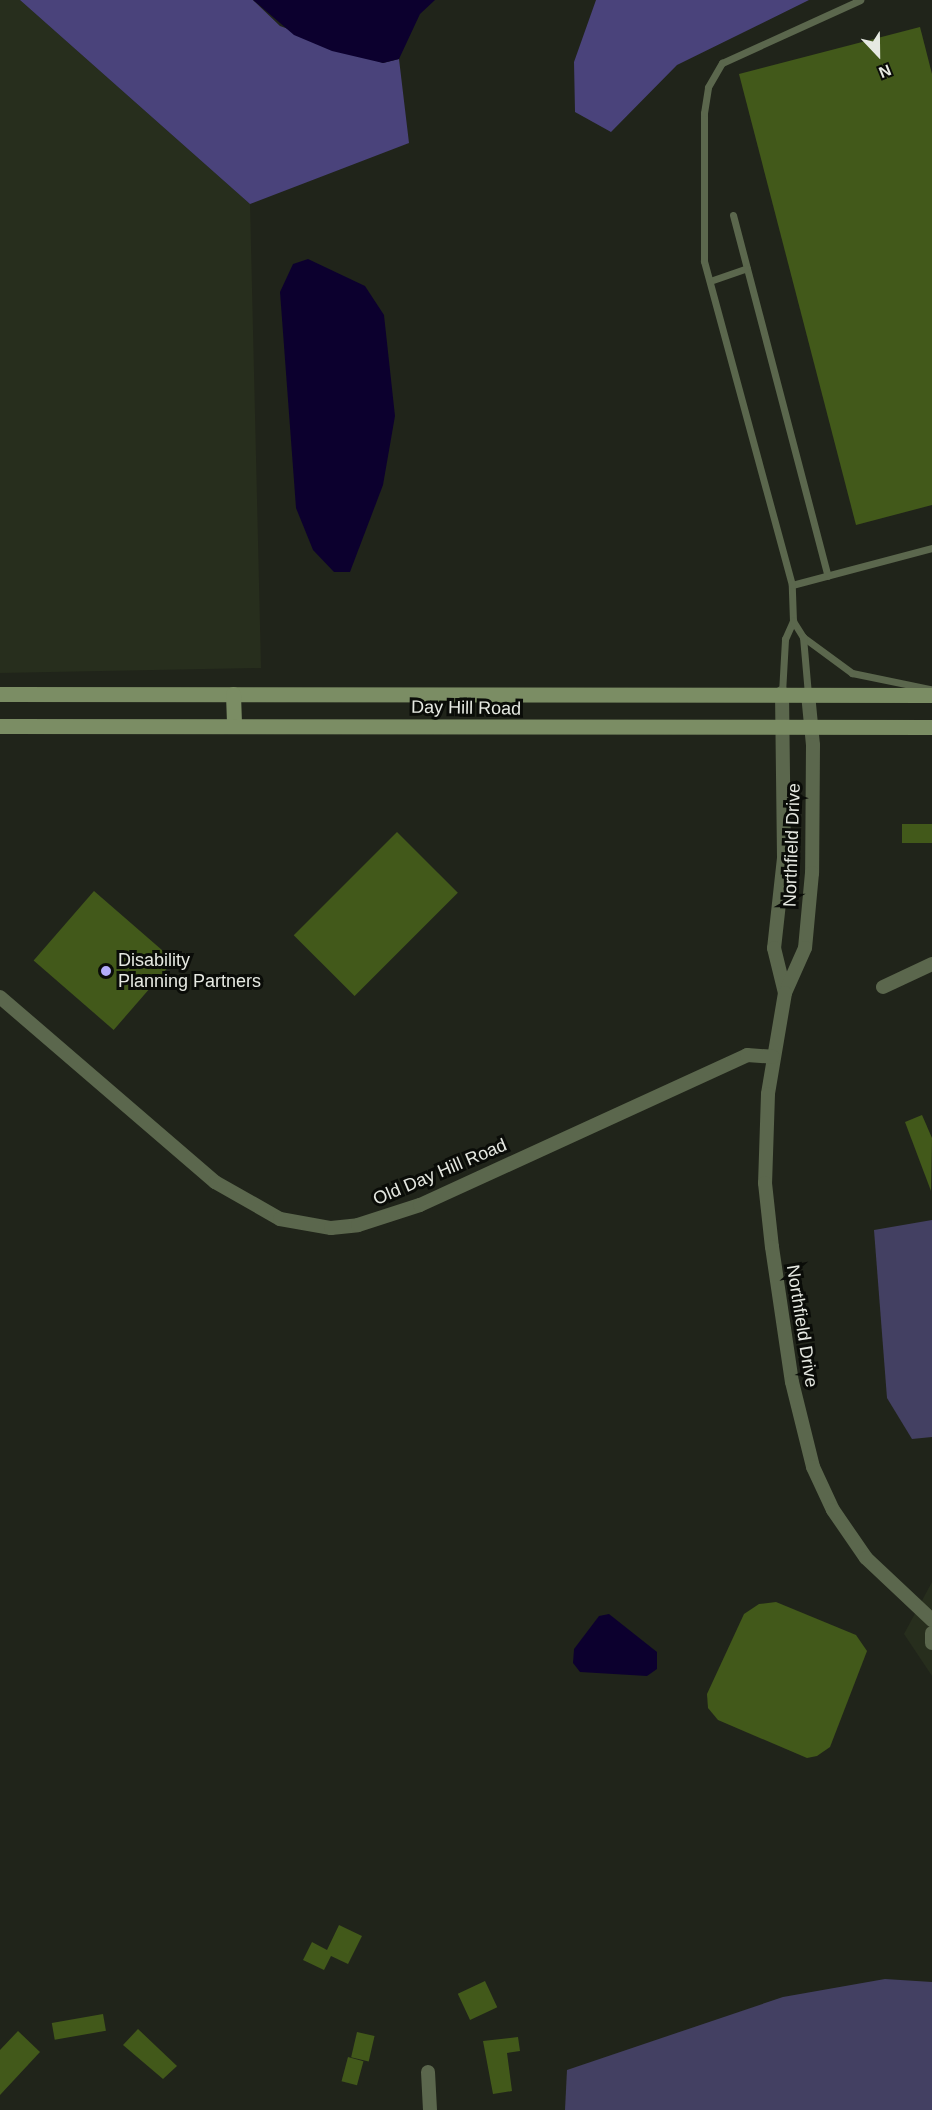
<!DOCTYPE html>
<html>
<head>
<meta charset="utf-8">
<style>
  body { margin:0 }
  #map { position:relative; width:932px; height:2110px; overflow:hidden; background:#20241a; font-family:Arial,sans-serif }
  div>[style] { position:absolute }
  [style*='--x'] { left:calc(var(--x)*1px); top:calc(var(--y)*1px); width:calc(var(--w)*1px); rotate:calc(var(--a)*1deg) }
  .built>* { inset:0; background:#272e1d }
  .green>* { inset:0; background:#434062 }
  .forest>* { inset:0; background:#4a437b }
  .water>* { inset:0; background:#0c002e }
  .building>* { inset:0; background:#42591a; transform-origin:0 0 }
  .lane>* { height:7px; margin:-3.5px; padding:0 3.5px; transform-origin:3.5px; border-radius:3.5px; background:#5b674d }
  .street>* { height:14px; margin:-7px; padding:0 7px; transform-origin:7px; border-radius:7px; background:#5b674d }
  .secondary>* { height:15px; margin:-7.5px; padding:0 7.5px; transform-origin:7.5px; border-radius:7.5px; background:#7b8d64 }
  .dots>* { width:16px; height:16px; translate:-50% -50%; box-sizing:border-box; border:3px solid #0a0c08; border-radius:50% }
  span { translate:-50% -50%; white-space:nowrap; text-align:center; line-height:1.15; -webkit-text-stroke:6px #0a0c08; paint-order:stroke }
  .street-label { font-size:18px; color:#e6e9e2 }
  .poi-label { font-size:18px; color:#e6e9e2 }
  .left { translate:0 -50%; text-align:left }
  .north { position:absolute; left:848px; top:24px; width:60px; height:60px; -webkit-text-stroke:4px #0a0c08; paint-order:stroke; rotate:158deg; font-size:16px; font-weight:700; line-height:24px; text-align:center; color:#e6e9e2 }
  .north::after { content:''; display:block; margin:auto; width:21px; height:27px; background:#e6e9e2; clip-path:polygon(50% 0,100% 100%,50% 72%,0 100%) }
</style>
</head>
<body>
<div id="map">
  <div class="built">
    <i style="clip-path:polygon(0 0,20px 0,250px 204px,261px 668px,0 673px)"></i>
    <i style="clip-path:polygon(932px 1582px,932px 1676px,904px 1634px)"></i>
  </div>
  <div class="green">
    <i style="clip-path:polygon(932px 1220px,932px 1437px,912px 1439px,887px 1398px,874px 1230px)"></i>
    <i style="clip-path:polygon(885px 1979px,932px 1982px,932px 2110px,565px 2110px,567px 2070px,783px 1997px)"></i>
  </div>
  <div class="forest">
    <i style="clip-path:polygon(20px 0,253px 0,280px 26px,383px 63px,399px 59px,409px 143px,250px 204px)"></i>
    <i style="clip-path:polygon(596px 0,809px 0,677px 65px,611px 132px,575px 112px,574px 62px)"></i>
  </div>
  <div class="water">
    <i style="clip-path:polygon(253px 0,435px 0,420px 14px,399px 59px,383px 63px,332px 51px,294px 35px)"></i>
    <i style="clip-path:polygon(308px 259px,365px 286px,384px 315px,395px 416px,383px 485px,350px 572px,334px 572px,313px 550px,296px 508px,280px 292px,293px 264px)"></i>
    <i style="clip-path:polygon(609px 1614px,657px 1652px,657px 1669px,647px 1676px,580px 1672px,573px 1663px,574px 1649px,599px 1616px)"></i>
  </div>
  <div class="building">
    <i style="clip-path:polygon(920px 27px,932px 74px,932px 505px,856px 525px,739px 74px)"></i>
    <i style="left:902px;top:824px;width:30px;height:19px"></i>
    <i style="left:397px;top:832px;width:86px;height:146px;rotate:45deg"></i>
    <i style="left:94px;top:891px;width:106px;height:92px;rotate:41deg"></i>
    <i style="clip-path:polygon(922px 1115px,932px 1138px,931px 1191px,905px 1122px)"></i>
    <i style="clip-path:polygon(776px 1602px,856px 1635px,867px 1651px,830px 1747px,817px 1756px,807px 1758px,718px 1720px,708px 1708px,707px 1694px,744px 1614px,759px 1604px)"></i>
    <i style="clip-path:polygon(339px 1925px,362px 1936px,348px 1964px,331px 1956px,324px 1970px,303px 1960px,312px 1942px,327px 1950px)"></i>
    <i style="left:485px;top:1981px;width:29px;height:30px;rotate:65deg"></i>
    <i style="left:103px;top:2014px;width:17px;height:52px;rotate:80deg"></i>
    <i style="clip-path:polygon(138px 2029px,177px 2066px,163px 2079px,123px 2045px)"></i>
    <i style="clip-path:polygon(18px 2031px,40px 2052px,0 2095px,0 2050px)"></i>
    <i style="left:357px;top:2032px;width:18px;height:26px;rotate:13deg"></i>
    <i style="clip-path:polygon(518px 2037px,520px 2051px,507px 2053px,512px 2091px,493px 2094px,483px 2041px)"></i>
    <i style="left:348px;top:2057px;width:16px;height:25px;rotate:15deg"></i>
  </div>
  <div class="lane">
    <i style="--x:733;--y:215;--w:373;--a:75.3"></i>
    <i style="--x:710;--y:281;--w:39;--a:-19"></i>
    <i style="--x:792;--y:585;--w:145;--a:-14.8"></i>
    <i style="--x:793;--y:621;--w:36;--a:-92"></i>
    <i style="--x:792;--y:585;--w:336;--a:-105.2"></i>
    <i style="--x:704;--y:261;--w:148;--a:-90"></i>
    <i style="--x:704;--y:113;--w:26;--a:-81"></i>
    <i style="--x:708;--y:87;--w:28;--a:-60"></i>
    <i style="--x:722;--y:63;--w:152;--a:-24.5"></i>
    <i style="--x:803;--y:637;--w:61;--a:36.3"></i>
    <i style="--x:852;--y:673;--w:80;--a:11.6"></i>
    <i style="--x:782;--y:693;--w:54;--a:-86.8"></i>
    <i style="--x:785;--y:639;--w:20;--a:-66"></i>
    <i style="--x:793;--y:621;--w:19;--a:58"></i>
    <i style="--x:803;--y:637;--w:57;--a:85"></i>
  </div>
  <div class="street">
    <i style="--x:782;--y:693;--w:165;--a:89.3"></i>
    <i style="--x:784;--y:858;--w:91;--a:96.3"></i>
    <i style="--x:774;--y:948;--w:46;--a:76.3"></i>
    <i style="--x:808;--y:694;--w:51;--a:84.4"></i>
    <i style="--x:813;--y:745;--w:128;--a:90.4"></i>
    <i style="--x:812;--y:873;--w:75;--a:95.3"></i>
    <i style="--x:805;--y:948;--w:49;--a:114"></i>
    <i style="--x:785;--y:993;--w:102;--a:99.6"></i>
    <i style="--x:768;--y:1094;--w:89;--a:91.9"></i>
    <i style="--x:765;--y:1183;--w:64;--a:83.8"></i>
    <i style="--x:772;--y:1247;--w:136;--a:81.6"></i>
    <i style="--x:792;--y:1382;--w:88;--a:76.1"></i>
    <i style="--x:813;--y:1467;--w:47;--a:65.1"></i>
    <i style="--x:833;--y:1510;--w:58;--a:55.5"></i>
    <i style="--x:866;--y:1558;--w:91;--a:43.2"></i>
    <i style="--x:883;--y:987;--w:54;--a:-25.1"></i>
    <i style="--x:0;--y:997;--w:284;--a:40.7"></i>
    <i style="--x:215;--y:1182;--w:75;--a:29.6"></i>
    <i style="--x:280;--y:1219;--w:52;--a:10"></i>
    <i style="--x:331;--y:1228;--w:27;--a:-6"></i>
    <i style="--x:358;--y:1225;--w:65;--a:-17.9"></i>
    <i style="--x:420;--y:1205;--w:360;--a:-24.6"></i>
    <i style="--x:747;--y:1055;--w:26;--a:4"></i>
    <i style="--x:932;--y:1633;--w:10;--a:90"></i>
    <i style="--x:428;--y:2072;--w:38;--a:87"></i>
  </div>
  <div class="secondary">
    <i style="--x:0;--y:694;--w:932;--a:0.06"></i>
    <i style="--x:233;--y:694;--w:32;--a:88"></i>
    <i style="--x:0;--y:726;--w:932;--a:0.06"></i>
  </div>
  <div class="dots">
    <i style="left:106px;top:971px;background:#b3adf9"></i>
  </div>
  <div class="street-label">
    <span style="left:466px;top:708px;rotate:1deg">Day Hill Road</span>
    <span style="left:792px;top:845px;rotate:-88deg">Northfield Drive</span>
    <span style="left:440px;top:1172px;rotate:-23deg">Old Day Hill Road</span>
    <span style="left:802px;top:1326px;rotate:81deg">Northfield Drive</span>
  </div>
  <div class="poi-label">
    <span class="left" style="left:118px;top:971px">Disability<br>Planning Partners</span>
  </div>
  <div class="north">N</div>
</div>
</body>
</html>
